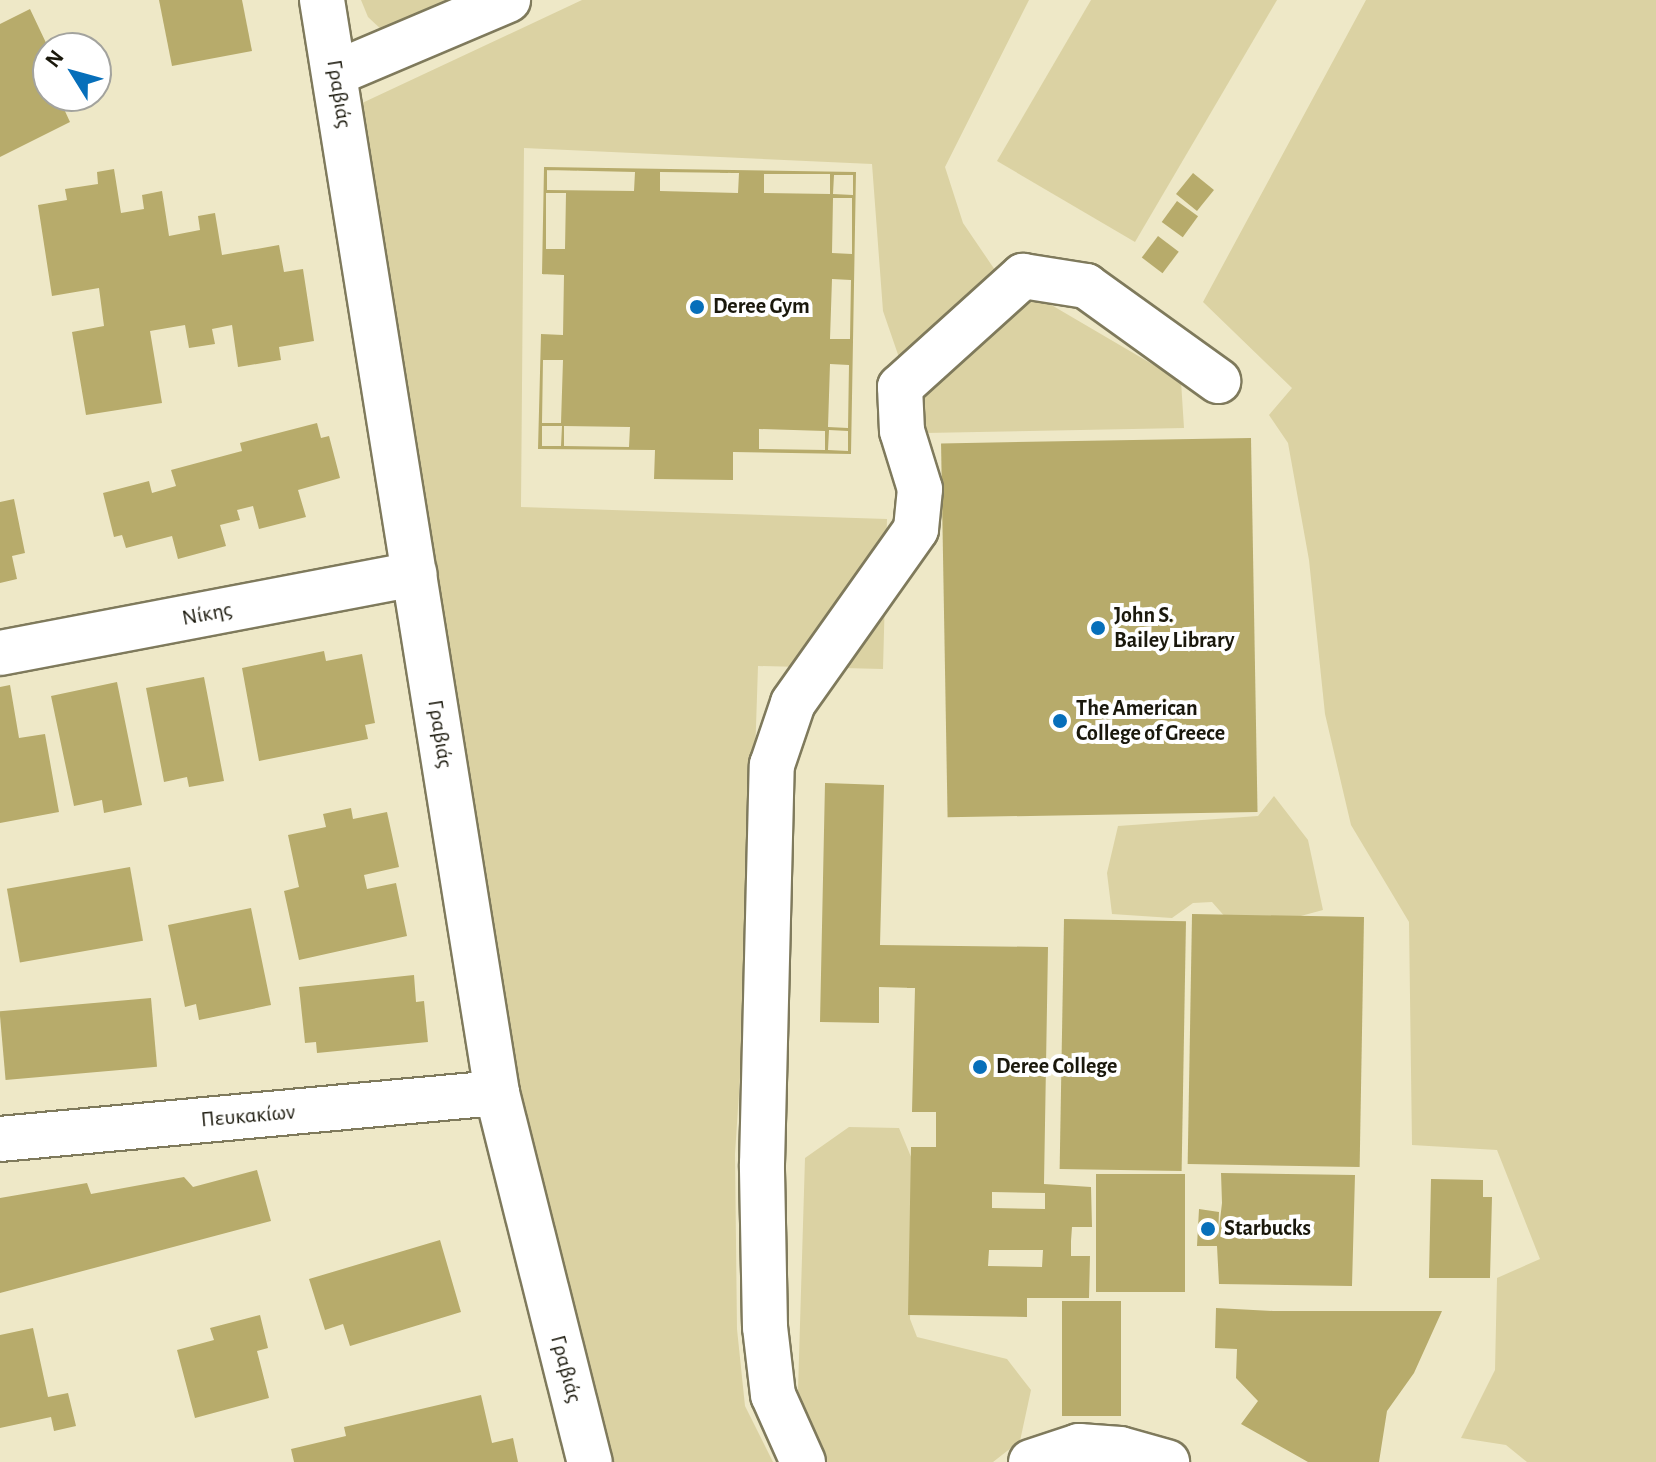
<!DOCTYPE html>
<html>
<head>
<meta charset="utf-8">
<style>
  body { margin:0 }
  #map { position:relative; width:1656px; height:1462px; overflow:hidden; background:#eee8c7; font-family:"Alegreya Sans",sans-serif }
  div>[style] { position:absolute }
  [style*='--x'] { left:calc(var(--x)*1px); top:calc(var(--y)*1px); width:calc(var(--w)*1px); rotate:calc(var(--a)*1deg) }
  .green>* { inset:0; background:#dbd2a3 }
  .building>* { inset:0; background:#b7ab6b; transform-origin:0 0 }
  .roads { filter:drop-shadow(2px 0 #7f7a5c) drop-shadow(-2px 0 #7f7a5c) drop-shadow(0 2px #7f7a5c) drop-shadow(0 -2px #7f7a5c) }
  .minor>* { height:44px; margin:-22px; padding:0 22px; transform-origin:22px; border-radius:22px; background:#fff }
  .dots>* { width:22px; height:22px; translate:-50% -50%; box-sizing:border-box; border:4px solid #fff; border-radius:50% }
  span { translate:-50% -50%; white-space:nowrap; text-align:center; line-height:1.15; -webkit-text-stroke:8px #fff; paint-order:stroke }
  .street-label { font-size:22px; color:#1a180c }
  .poi-label { font-size:22px; color:#1a180c; font-weight:700 }
  .left { translate:0 -50%; text-align:left }
  .north { position:absolute; left:32px; top:32px; width:80px; height:80px; box-sizing:border-box; background:#fff; border:2px solid #a3a39e; border-radius:50%; rotate:307deg; font-size:22px; font-weight:700; line-height:32px; text-align:center; color:#1a180c }
  .north::after { content:''; display:block; margin:auto; width:28px; height:36px; background:#076fba; clip-path:polygon(50% 0,100% 100%,50% 72%,0 100%) }
</style>
</head>
<body>
<div id="map">
  <div class="green">
    <i style="clip-path:polygon(361px 0,455px 0,384px 32px,368px 17px)"></i>
    <i style="clip-path:polygon(582px 0,1029px 0,945px 167px,963px 223px,997px 273px,1181px 381px,1184px 428px,925px 433px,883px 311px,872px 164px,524px 148px,521px 507px,887px 519px,883px 669px,758px 666px,749px 940px,735px 1154px,737px 1329px,745px 1406px,773px 1462px,605px 1462px,567px 1326px,519px 1090px,360px 104px)"></i>
    <i style="clip-path:polygon(1091px 0,1277px 0,1135px 242px,997px 161px)"></i>
    <i style="clip-path:polygon(1366px 0,1656px 0,1656px 1462px,1527px 1462px,1506px 1445px,1461px 1438px,1495px 1370px,1497px 1278px,1540px 1259px,1497px 1150px,1412px 1145px,1409px 922px,1351px 825px,1325px 714px,1309px 560px,1288px 443px,1269px 415px,1292px 388px,1203px 302px)"></i>
    <i style="clip-path:polygon(1274px 796px,1308px 840px,1323px 910px,1297px 917px,1227px 919px,1212px 902px,1193px 903px,1172px 918px,1112px 914px,1107px 873px,1118px 826px,1258px 816px)"></i>
    <i style="clip-path:polygon(849px 1127px,899px 1128px,914px 1164px,910px 1319px,917px 1337px,1007px 1359px,1031px 1390px,1020px 1441px,993px 1462px,824px 1462px,798px 1391px,805px 1158px)"></i>
  </div>
  <div class="building">
    <i style="clip-path:polygon(159px 0,242px 0,252px 51px,172px 66px)"></i>
    <i style="clip-path:polygon(30px 9px,48px 47px,48px 96px,58px 96px,70px 122px,0 157px,0 24px)"></i>
    <i style="clip-path:polygon(evenodd,544px 167px,856px 172px,851px 454px,733px 452px,733px 480px,654px 479px,655px 450px,538px 449px,541px 334px,563px 335px,564px 275px,542px 274px,544px 167px,547px 170px,635px 172px,634px 191px,547px 190px,547px 170px,544px 167px,660px 172px,739px 173px,738px 193px,660px 191px,660px 172px,544px 167px,764px 174px,830px 174px,830px 194px,764px 193px,764px 174px,544px 167px,834px 175px,853px 175px,853px 195px,833px 194px,834px 175px,544px 167px,546px 193px,566px 193px,565px 249px,546px 249px,546px 193px,544px 167px,833px 198px,852px 198px,852px 254px,832px 253px,833px 198px,544px 167px,832px 279px,851px 280px,850px 339px,830px 339px,832px 279px,544px 167px,543px 360px,563px 360px,561px 423px,542px 423px,543px 360px,544px 167px,830px 364px,849px 365px,848px 428px,828px 427px,830px 364px,544px 167px,542px 426px,562px 426px,561px 446px,542px 446px,542px 426px,544px 167px,564px 426px,630px 427px,629px 447px,564px 446px,564px 426px,544px 167px,759px 429px,825px 431px,825px 450px,759px 449px,759px 429px,544px 167px,829px 430px,848px 431px,848px 451px,828px 450px,829px 430px)"></i>
    <i style="clip-path:polygon(114px 169px,121px 213px,144px 209px,142px 195px,162px 191px,169px 236px,200px 230px,198px 216px,215px 213px,222px 255px,279px 245px,284px 272px,303px 269px,314px 341px,279px 347px,281px 360px,238px 367px,232px 325px,212px 329px,215px 344px,189px 348px,185px 325px,150px 331px,162px 403px,86px 415px,72px 332px,104px 326px,99px 288px,52px 296px,38px 205px,67px 200px,65px 189px,98px 184px,97px 172px)"></i>
    <i style="left:1193px;top:173px;width:27px;height:27px;rotate:39deg"></i>
    <i style="left:1177px;top:201px;width:26px;height:26px;rotate:36deg"></i>
    <i style="left:1158px;top:236px;width:26px;height:27px;rotate:37deg"></i>
    <i style="clip-path:polygon(317px 423px,321px 438px,329px 436px,340px 478px,298px 490px,306px 517px,259px 529px,253px 506px,237px 510px,240px 520px,220px 525px,226px 546px,178px 559px,172px 536px,126px 548px,122px 535px,114px 537px,103px 493px,149px 481px,152px 493px,176px 486px,171px 470px,242px 451px,240px 443px)"></i>
    <i style="left:1251px;top:438px;width:374px;height:310px;rotate:89deg"></i>
    <i style="clip-path:polygon(14px 499px,25px 553px,12px 556px,17px 579px,0 583px,0 502px)"></i>
    <i style="clip-path:polygon(324px 651px,326px 661px,362px 654px,375px 723px,365px 725px,368px 739px,259px 761px,242px 668px)"></i>
    <i style="clip-path:polygon(204px 677px,224px 781px,189px 787px,187px 777px,164px 782px,146px 688px)"></i>
    <i style="clip-path:polygon(117px 682px,142px 805px,104px 813px,102px 800px,74px 806px,51px 696px)"></i>
    <i style="clip-path:polygon(10px 685px,19px 738px,45px 734px,59px 812px,0 823px,0 687px)"></i>
    <i style="clip-path:polygon(evenodd,825px 783px,884px 785px,880px 945px,1048px 947px,1044px 1184px,1091px 1187px,1092px 1227px,1072px 1227px,1071px 1241px,1071px 1256px,1090px 1256px,1089px 1298px,1027px 1298px,1027px 1317px,908px 1315px,911px 1147px,936px 1147px,936px 1112px,912px 1112px,915px 988px,879px 987px,879px 1023px,820px 1022px,825px 783px,992px 1192px,1045px 1193px,1045px 1209px,992px 1208px,992px 1192px,825px 783px,989px 1250px,1043px 1250px,1042px 1267px,988px 1266px,989px 1250px)"></i>
    <i style="clip-path:polygon(351px 808px,353px 819px,387px 812px,399px 867px,364px 875px,367px 889px,396px 883px,407px 936px,299px 960px,284px 891px,299px 887px,288px 835px,326px 827px,323px 814px)"></i>
    <i style="left:130px;top:867px;width:75px;height:125px;rotate:80deg"></i>
    <i style="clip-path:polygon(251px 908px,271px 1005px,199px 1020px,196px 1004px,185px 1007px,168px 925px)"></i>
    <i style="left:1364px;top:917px;width:250px;height:172px;rotate:91deg"></i>
    <i style="left:1064px;top:919px;width:122px;height:250px;rotate:1deg"></i>
    <i style="clip-path:polygon(414px 975px,416px 1002px,424px 1001px,428px 1042px,317px 1053px,316px 1042px,305px 1043px,299px 987px)"></i>
    <i style="left:151px;top:998px;width:69px;height:152px;rotate:85deg"></i>
    <i style="clip-path:polygon(257px 1170px,271px 1221px,0 1293px,0 1198px,87px 1183px,91px 1194px,184px 1177px,193px 1187px)"></i>
    <i style="clip-path:polygon(1221px 1173px,1355px 1175px,1352px 1286px,1219px 1284px,1217px 1246px,1197px 1246px,1199px 1209px,1219px 1212px,1218px 1237px,1222px 1203px)"></i>
    <i style="left:1185px;top:1174px;width:118px;height:89px;rotate:90deg"></i>
    <i style="clip-path:polygon(1431px 1179px,1483px 1180px,1483px 1197px,1492px 1197px,1490px 1278px,1429px 1278px)"></i>
    <i style="clip-path:polygon(440px 1240px,461px 1312px,350px 1346px,343px 1324px,325px 1330px,309px 1279px)"></i>
    <i style="left:1062px;top:1301px;width:59px;height:115px"></i>
    <i style="clip-path:polygon(1216px 1308px,1273px 1311px,1442px 1311px,1414px 1373px,1387px 1411px,1379px 1462px,1308px 1462px,1241px 1424px,1258px 1401px,1236px 1378px,1237px 1349px,1215px 1348px)"></i>
    <i style="clip-path:polygon(260px 1315px,268px 1348px,257px 1351px,269px 1398px,195px 1418px,177px 1350px,214px 1340px,210px 1328px)"></i>
    <i style="clip-path:polygon(33px 1328px,48px 1397px,68px 1393px,76px 1426px,54px 1431px,51px 1417px,0 1428px,0 1335px)"></i>
    <i style="clip-path:polygon(481px 1395px,492px 1443px,513px 1438px,518px 1462px,294px 1462px,291px 1449px,346px 1436px,344px 1427px)"></i>
  </div>
  <div class="roads">
    <div class="minor">
      <i style="--x:322;--y:0;--w:1107;--a:80.9"></i>
      <i style="--x:497;--y:1093;--w:381;--a:75.9"></i>
      <i style="--x:336;--y:73;--w:187;--a:-23"></i>
      <i style="--x:0;--y:653;--w:422;--a:-10.8"></i>
      <i style="--x:0;--y:1139;--w:499;--a:-5.3"></i>
      <i style="--x:803;--y:1462;--w:73;--a:-114.1"></i>
      <i style="--x:773;--y:1395;--w:68;--a:-96.7"></i>
      <i style="--x:765;--y:1327;--w:163;--a:-91.1"></i>
      <i style="--x:762;--y:1164;--w:399;--a:-88.6"></i>
      <i style="--x:772;--y:765;--w:65;--a:-71.3"></i>
      <i style="--x:793;--y:703;--w:213;--a:-54.7"></i>
      <i style="--x:916;--y:529;--w:40;--a:-84.3"></i>
      <i style="--x:920;--y:489;--w:61;--a:-107.2"></i>
      <i style="--x:902;--y:431;--w:44;--a:-92.6"></i>
      <i style="--x:900;--y:387;--w:166;--a:-42.1"></i>
      <i style="--x:1023;--y:276;--w:64;--a:9"></i>
      <i style="--x:1086;--y:286;--w:163;--a:35.7"></i>
      <i style="--x:1031;--y:1462;--w:51;--a:-18.4"></i>
      <i style="--x:1079;--y:1446;--w:41;--a:4.2"></i>
      <i style="--x:1120;--y:1449;--w:49;--a:15.5"></i>
    </div>
  </div>
  <div class="dots">
    <i style="left:697px;top:307px;background:#076fba"></i>
    <i style="left:1098px;top:628px;background:#076fba"></i>
    <i style="left:1060px;top:721px;background:#076fba"></i>
    <i style="left:980px;top:1067px;background:#076fba"></i>
    <i style="left:1208px;top:1229px;background:#076fba"></i>
  </div>
  <div class="street-label">
    <span style="left:339px;top:94px;rotate:81deg">Γραβιάς</span>
    <span style="left:207px;top:614px;rotate:-11deg">Νίκης</span>
    <span style="left:440px;top:734px;rotate:81deg">Γραβιάς</span>
    <span style="left:248px;top:1116px;rotate:-5deg">Πευκακίων</span>
    <span style="left:566px;top:1369px;rotate:75deg">Γραβιάς</span>
  </div>
  <div class="poi-label">
    <span class="left" style="left:713px;top:307px">Deree Gym</span>
    <span class="left" style="left:1114px;top:628px">John S.<br>Bailey Library</span>
    <span class="left" style="left:1076px;top:721px">The American<br>College of Greece</span>
    <span class="left" style="left:996px;top:1067px">Deree College</span>
    <span class="left" style="left:1224px;top:1229px">Starbucks</span>
  </div>
  <div class="north">N</div>
</div>
</body>
</html>
